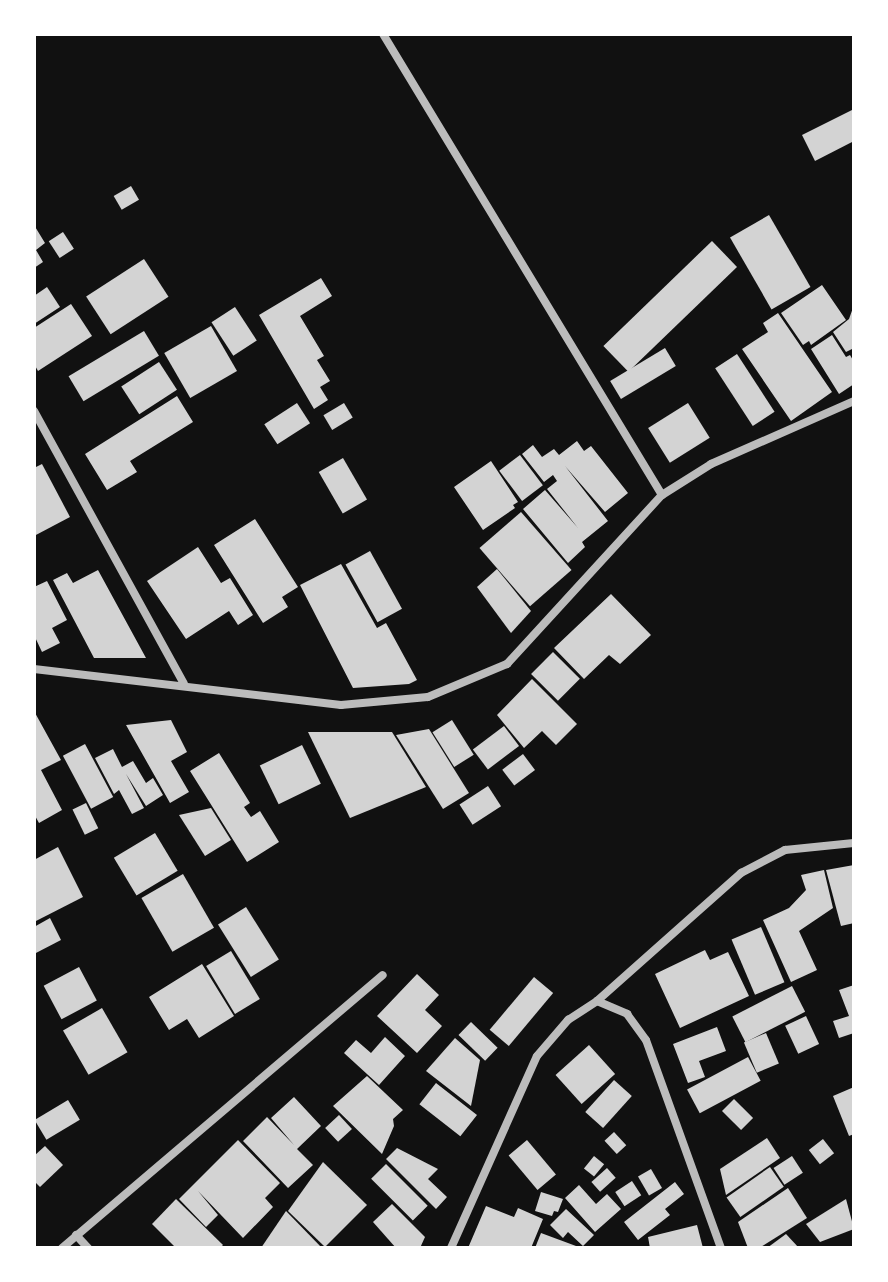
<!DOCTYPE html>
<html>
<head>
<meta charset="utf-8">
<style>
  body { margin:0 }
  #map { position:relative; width:888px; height:1282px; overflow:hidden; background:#111; font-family:"Asap Condensed",sans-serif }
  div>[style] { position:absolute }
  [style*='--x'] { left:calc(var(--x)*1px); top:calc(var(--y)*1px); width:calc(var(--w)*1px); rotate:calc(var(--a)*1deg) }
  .building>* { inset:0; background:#d3d3d3; transform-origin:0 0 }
  .minor>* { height:8px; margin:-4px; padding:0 4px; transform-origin:4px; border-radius:4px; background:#bcbcbc }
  span { translate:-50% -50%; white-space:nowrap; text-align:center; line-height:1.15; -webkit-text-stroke:6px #fff; paint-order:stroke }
  .frame { position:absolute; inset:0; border:36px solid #fff; pointer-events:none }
</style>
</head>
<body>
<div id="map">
  <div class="building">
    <i style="clip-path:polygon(854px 109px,854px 141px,815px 161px,802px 135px)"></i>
    <i style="left:131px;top:186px;width:16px;height:20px;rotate:60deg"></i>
    <i style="left:769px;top:215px;width:83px;height:45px;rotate:60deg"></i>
    <i style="clip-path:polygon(34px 225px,45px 243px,36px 250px,43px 262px,34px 268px)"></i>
    <i style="left:63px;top:232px;width:20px;height:17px;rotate:57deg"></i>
    <i style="left:712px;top:241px;width:36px;height:151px;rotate:46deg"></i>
    <i style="left:144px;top:259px;width:45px;height:69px;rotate:57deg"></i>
    <i style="clip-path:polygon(321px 278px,332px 296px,300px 316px,324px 356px,317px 360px,330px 381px,320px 387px,328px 400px,314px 409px,259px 315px)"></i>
    <i style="clip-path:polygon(822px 285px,846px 320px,811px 345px,809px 341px,803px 345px,781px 313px)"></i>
    <i style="clip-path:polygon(47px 287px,60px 307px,34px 324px,34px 296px)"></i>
    <i style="clip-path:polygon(71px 304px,92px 336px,38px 371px,34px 364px,34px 328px)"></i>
    <i style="clip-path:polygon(854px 305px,854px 348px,846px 352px,833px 332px,849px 319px)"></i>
    <i style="left:235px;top:307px;width:40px;height:28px;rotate:57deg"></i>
    <i style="clip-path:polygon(778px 313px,832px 392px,791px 421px,742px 349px,768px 332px,763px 323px)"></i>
    <i style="left:211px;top:326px;width:52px;height:54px;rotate:60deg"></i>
    <i style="left:144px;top:331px;width:29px;height:88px;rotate:59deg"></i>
    <i style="clip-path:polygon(832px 335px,846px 357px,850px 355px,854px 362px,854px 384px,839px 394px,811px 349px)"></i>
    <i style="left:665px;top:348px;width:21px;height:64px;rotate:59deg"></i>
    <i style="left:737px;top:354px;width:69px;height:26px;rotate:57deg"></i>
    <i style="left:159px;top:362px;width:33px;height:45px;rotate:57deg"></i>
    <i style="clip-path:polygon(177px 396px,193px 422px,130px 461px,137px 472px,107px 490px,85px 454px)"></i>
    <i style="left:297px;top:403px;width:24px;height:39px;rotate:57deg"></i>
    <i style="left:344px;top:403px;width:17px;height:24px;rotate:59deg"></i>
    <i style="left:688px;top:403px;width:41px;height:47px;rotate:58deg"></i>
    <i style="clip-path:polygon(577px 441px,584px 451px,591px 446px,628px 493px,605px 512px,565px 466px,608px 521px,582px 542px,585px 547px,568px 563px,523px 509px,545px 490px,578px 528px,547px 489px,557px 481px,553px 475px,544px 482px,522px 454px,533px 445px,542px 457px,554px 449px,559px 455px)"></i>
    <i style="left:520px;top:455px;width:38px;height:26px;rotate:53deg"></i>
    <i style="left:343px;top:458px;width:48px;height:28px;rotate:60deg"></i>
    <i style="clip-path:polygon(491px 461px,518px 502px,513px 505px,515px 508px,483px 530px,454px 487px)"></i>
    <i style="clip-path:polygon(42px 464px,70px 517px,34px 536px,34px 468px)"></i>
    <i style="left:521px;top:512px;width:77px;height:55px;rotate:49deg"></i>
    <i style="clip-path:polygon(255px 519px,298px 587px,282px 597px,288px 607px,263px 623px,214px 545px)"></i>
    <i style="clip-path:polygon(198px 547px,221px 583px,230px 578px,253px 615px,238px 625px,229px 611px,186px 639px,147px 581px)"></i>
    <i style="left:370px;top:551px;width:66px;height:28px;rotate:61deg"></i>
    <i style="clip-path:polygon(341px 564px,377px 628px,386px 623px,417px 680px,409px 684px,353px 688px,300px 585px)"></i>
    <i style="clip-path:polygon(497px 569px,531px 611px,511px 633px,477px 587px)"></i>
    <i style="clip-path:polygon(98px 570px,146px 658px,94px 658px,53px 580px,67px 573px,73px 583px)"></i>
    <i style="clip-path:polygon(47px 581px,67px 620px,52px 628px,60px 643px,42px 652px,34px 635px,34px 587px)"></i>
    <i style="clip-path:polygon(611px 594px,651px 635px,620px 664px,609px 655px,584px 679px,554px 648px)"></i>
    <i style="left:553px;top:652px;width:38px;height:31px;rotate:45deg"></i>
    <i style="clip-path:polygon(532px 679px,577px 724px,556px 745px,542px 731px,524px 748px,497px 715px)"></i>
    <i style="clip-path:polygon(34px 711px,61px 760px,41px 770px,62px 810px,39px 823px,34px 814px)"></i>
    <i style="clip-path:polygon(171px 720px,187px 752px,171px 761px,189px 792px,170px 803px,126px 725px)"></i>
    <i style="left:452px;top:720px;width:41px;height:23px;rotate:58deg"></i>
    <i style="left:504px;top:726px;width:25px;height:39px;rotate:53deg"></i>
    <i style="clip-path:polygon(429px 729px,469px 793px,443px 809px,396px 735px)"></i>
    <i style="clip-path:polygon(308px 732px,392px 732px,426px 787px,350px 818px)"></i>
    <i style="left:85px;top:744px;width:60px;height:25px;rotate:62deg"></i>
    <i style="left:302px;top:745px;width:43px;height:47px;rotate:64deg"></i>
    <i style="clip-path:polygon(113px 749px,122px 767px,133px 761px,146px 783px,153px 778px,163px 795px,146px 806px,126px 774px,144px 808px,132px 814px,119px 790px,114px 794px,95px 758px)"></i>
    <i style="clip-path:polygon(219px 753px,250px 803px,244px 807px,251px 817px,260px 811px,279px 842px,247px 862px,190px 771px)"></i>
    <i style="left:523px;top:754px;width:20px;height:26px;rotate:53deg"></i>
    <i style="left:488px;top:786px;width:24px;height:34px;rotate:57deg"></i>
    <i style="left:86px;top:803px;width:28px;height:15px;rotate:64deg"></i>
    <i style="clip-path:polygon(211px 808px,231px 840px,205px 856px,179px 815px)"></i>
    <i style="left:155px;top:833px;width:44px;height:48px;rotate:59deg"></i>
    <i style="clip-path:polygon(58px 847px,83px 897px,34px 922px,34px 860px)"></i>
    <i style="clip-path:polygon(854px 865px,854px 923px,841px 926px,826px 870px)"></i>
    <i style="clip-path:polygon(824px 870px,833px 908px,799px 931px,817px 970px,791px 982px,763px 920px,789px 908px,806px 890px,801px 875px)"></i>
    <i style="left:183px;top:874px;width:62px;height:48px;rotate:60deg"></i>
    <i style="left:246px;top:907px;width:62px;height:33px;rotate:58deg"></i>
    <i style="clip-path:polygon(50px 918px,61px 940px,34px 954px,34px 927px)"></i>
    <i style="left:761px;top:927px;width:60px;height:32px;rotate:67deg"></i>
    <i style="clip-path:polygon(705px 950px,710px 960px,728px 952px,749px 996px,680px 1028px,655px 974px)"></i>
    <i style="left:231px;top:951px;width:56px;height:29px;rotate:59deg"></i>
    <i style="clip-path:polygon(202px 964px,234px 1016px,199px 1038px,187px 1019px,169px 1030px,149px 997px)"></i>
    <i style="left:79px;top:967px;width:38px;height:40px;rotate:62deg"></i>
    <i style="clip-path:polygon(417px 974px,439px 995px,425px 1010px,442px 1026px,417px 1053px,377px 1016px)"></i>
    <i style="left:534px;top:977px;width:25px;height:69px;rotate:40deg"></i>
    <i style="clip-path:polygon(854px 985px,854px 1033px,839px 1038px,833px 1021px,849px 1016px,839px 990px)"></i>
    <i style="left:792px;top:986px;width:29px;height:67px;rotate:63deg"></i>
    <i style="left:102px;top:1008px;width:51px;height:45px;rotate:60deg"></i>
    <i style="left:806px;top:1016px;width:31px;height:23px;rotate:65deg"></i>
    <i style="left:471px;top:1022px;width:37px;height:18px;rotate:44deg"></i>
    <i style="clip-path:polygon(717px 1027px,726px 1051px,699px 1061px,705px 1077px,688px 1083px,673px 1044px)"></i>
    <i style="left:766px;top:1033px;width:33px;height:24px;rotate:67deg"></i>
    <i style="clip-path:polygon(385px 1037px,405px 1056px,379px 1085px,344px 1053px,356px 1040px,371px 1053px)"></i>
    <i style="clip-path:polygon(455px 1038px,480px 1060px,471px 1106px,426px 1071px)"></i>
    <i style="left:589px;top:1045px;width:39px;height:45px;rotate:48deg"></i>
    <i style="left:748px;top:1057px;width:27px;height:69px;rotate:62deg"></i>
    <i style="clip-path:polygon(367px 1076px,403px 1110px,393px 1119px,394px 1126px,382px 1154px,333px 1106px)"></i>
    <i style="left:614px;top:1080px;width:24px;height:43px;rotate:42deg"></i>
    <i style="left:436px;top:1083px;width:52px;height:27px;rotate:38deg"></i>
    <i style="clip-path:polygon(854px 1087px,854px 1134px,849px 1136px,833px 1096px)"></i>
    <i style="clip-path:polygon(294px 1097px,321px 1126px,297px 1149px,313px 1165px,288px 1188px,243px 1141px,267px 1117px,294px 1145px,271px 1118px)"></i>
    <i style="left:734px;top:1099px;width:27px;height:17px;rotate:45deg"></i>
    <i style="left:68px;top:1100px;width:23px;height:39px;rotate:59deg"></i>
    <i style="left:339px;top:1115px;width:19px;height:19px;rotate:47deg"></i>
    <i style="left:614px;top:1132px;width:18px;height:13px;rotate:47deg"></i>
    <i style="clip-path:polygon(767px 1138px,780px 1158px,726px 1195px,720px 1169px)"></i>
    <i style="left:823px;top:1139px;width:18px;height:18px;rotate:52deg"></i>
    <i style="clip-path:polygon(238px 1140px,280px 1183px,265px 1198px,273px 1207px,243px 1238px,198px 1191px,218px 1215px,206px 1227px,179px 1199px)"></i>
    <i style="left:527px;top:1140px;width:45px;height:24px;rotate:50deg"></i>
    <i style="clip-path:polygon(45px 1146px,63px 1165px,40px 1187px,34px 1181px,34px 1156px)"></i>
    <i style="clip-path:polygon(397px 1148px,438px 1169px,428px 1179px,447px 1197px,436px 1209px,386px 1159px)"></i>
    <i style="left:594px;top:1156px;width:13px;height:16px;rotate:39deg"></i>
    <i style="left:792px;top:1156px;width:20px;height:22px;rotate:57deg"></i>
    <i style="clip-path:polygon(323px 1162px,367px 1205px,325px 1247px,288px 1211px)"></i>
    <i style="left:386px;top:1164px;width:59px;height:21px;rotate:45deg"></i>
    <i style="left:770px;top:1167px;width:24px;height:53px;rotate:55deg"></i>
    <i style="left:607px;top:1168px;width:13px;height:21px;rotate:48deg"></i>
    <i style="left:651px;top:1169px;width:22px;height:15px;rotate:60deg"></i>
    <i style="left:632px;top:1181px;width:17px;height:20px;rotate:57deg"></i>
    <i style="clip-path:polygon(675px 1182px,684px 1194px,665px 1209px,670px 1215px,638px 1240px,624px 1222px)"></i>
    <i style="clip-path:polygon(579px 1185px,596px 1204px,607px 1194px,621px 1209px,595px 1232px,565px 1198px)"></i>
    <i style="clip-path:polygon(788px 1188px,807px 1218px,759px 1248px,748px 1248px,738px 1222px)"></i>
    <i style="clip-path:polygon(541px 1192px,563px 1199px,558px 1212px,554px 1211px,552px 1216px,535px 1211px)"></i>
    <i style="clip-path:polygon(176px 1199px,223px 1245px,220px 1248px,176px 1248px,152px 1224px)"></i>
    <i style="clip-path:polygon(846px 1199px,854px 1229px,820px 1242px,806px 1224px)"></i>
    <i style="clip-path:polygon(392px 1204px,425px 1237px,420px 1248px,396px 1248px,373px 1222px)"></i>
    <i style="clip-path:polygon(486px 1206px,514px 1217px,518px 1208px,543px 1219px,531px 1248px,468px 1248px)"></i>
    <i style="clip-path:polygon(566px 1209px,594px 1235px,583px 1246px,568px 1232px,563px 1238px,550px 1225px)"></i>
    <i style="clip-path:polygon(286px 1211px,322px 1248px,261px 1248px)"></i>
    <i style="clip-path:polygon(697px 1225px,703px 1248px,650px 1248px,648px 1237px)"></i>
    <i style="clip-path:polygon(541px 1233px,576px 1246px,575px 1248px,535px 1248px)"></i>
    <i style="clip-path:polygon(786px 1234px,799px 1248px,767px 1248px)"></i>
  </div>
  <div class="minor">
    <i style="--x:383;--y:34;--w:539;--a:58.82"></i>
    <i style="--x:34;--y:411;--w:311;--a:61.2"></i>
    <i style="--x:34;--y:669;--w:309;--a:6.7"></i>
    <i style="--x:341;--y:705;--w:87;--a:-5.3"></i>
    <i style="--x:428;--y:697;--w:86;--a:-22.7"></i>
    <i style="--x:507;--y:664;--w:229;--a:-47.5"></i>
    <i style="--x:662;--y:495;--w:58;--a:-32.3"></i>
    <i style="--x:711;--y:464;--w:156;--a:-23.8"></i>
    <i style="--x:597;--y:1001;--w:33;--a:23"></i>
    <i style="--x:627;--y:1014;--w:32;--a:54"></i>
    <i style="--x:646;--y:1040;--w:221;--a:70.2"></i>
    <i style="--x:76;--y:1235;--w:18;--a:47"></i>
    <i style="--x:62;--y:1248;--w:421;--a:-40.4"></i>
    <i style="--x:451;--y:1248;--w:210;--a:-65.9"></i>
    <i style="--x:537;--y:1056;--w:48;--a:-49.3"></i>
    <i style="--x:568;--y:1020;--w:35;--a:-33"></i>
    <i style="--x:597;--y:1001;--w:193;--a:-41.6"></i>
    <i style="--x:741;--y:873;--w:50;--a:-27.6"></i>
    <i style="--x:785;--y:850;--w:69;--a:-5.8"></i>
  </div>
  <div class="frame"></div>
</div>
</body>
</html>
